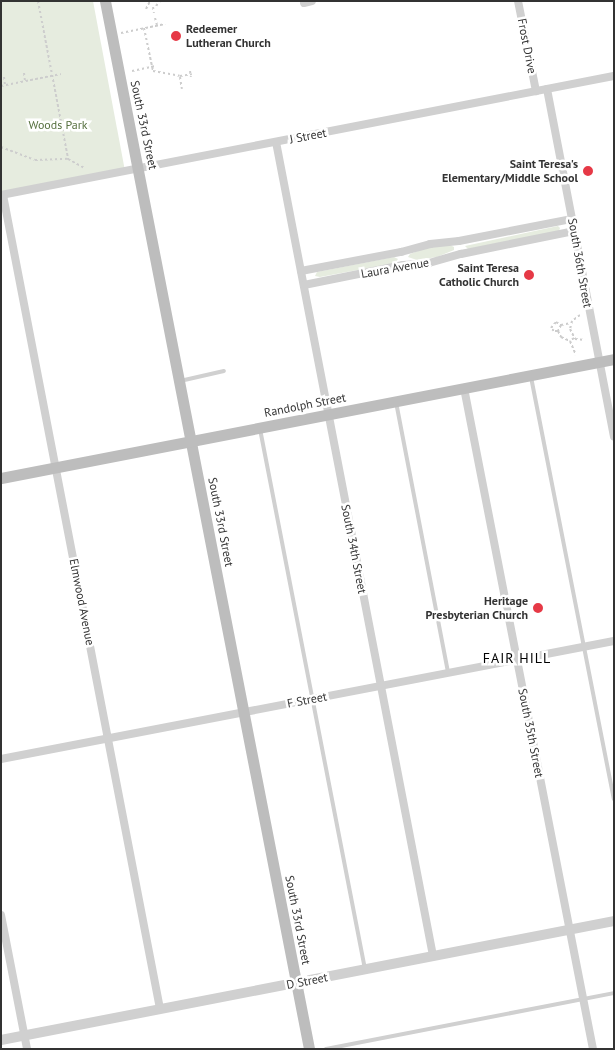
<!DOCTYPE html>
<html>
<head>
<meta charset="utf-8">
<style>
  body { margin:0 }
  #map { position:relative; width:615px; height:1050px; overflow:hidden; background:#fff; font-family:"PT Sans",sans-serif }
  div>[style] { position:absolute }
  [style*='--x'] { left:calc(var(--x)*1px); top:calc(var(--y)*1px); width:calc(var(--w)*1px); rotate:calc(var(--a)*1deg) }
  .green>* { inset:0; background:#e6ecdf }
  .path>* { height:2px; margin-top:-1px; transform-origin:0; background:repeating-linear-gradient(90deg,#cdcdcd 0 2.5px,transparent 0 5px) }
  .service>* { height:4px; margin:-2px; padding:0 2px; transform-origin:2px; border-radius:2px; background:#d0d0d0 }
  .minor>* { height:8px; margin:-4px; padding:0 4px; transform-origin:4px; border-radius:4px; background:#d0d0d0 }
  .tertiary>* { height:10px; margin:-5px; padding:0 5px; transform-origin:5px; border-radius:5px; background:#d0d0d0 }
  .secondary>* { height:11px; margin:-5.5px; padding:0 5.5px; transform-origin:5.5px; border-radius:5.5px; background:#bdbdbd }
  .dots>* { width:14px; height:14px; translate:-50% -50%; box-sizing:border-box; border:2px solid #fff; border-radius:50% }
  span { translate:-50% -50%; white-space:nowrap; text-align:center; line-height:1.15; -webkit-text-stroke:5px #fff; paint-order:stroke }
  .poi-label { font-size:12px; color:#333; font-weight:700 }
  .left { translate:0 -50%; text-align:left }
  .right { translate:-100% -50%; text-align:right }
  .street-label { font-size:12px; color:#333 }
  .park-label { font-size:12px; color:#56703f }
  .neighbourhood-label { font-size:14px; color:#000; letter-spacing:1px }
  .frame { position:absolute; inset:0; border:2px solid #333; pointer-events:none }
</style>
</head>
<body>
<div id="map">
  <div class="green">
    <i style="clip-path:polygon(1px 1px,93px 1px,125px 171px,1px 195px)"></i>
    <i style="clip-path:polygon(558px 226px,560px 228px,559px 231px,468px 249px,465px 246px)"></i>
    <i style="clip-path:polygon(450px 245px,454px 247px,454px 250px,437px 257px,417px 260px,408px 257px,410px 254px,429px 247px)"></i>
    <i style="clip-path:polygon(394px 257px,398px 259px,395px 263px,320px 277px,315px 276px,317px 272px)"></i>
  </div>
  <div class="path">
    <i style="--x:38;--y:1;--w:161;--a:79.2"></i>
    <i style="--x:68;--y:159;--w:18;--a:29"></i>
    <i style="--x:156;--y:6;--w:6;--a:-51"></i>
    <i style="--x:153;--y:7;--w:6;--a:81"></i>
    <i style="--x:146;--y:9;--w:9;--a:-63"></i>
    <i style="--x:155;--y:18;--w:7;--a:74"></i>
    <i style="--x:144;--y:28;--w:44;--a:78.2"></i>
    <i style="--x:153;--y:71;--w:27;--a:10"></i>
    <i style="--x:180;--y:76;--w:12;--a:-9"></i>
    <i style="--x:121;--y:33;--w:45;--a:-11.6"></i>
    <i style="--x:132;--y:71;--w:24;--a:-12"></i>
    <i style="--x:190;--y:71;--w:6;--a:81"></i>
    <i style="--x:24;--y:73;--w:8;--a:83"></i>
    <i style="--x:4;--y:77;--w:8;--a:83"></i>
    <i style="--x:180;--y:77;--w:12;--a:81"></i>
    <i style="--x:1;--y:86;--w:61;--a:-11.3"></i>
    <i style="--x:1;--y:147;--w:36;--a:21"></i>
    <i style="--x:35;--y:160;--w:33;--a:-2"></i>
    <i style="--x:580;--y:315;--w:10;--a:143"></i>
    <i style="--x:572;--y:321;--w:8;--a:104"></i>
    <i style="--x:570;--y:329;--w:11;--a:63"></i>
    <i style="--x:575;--y:339;--w:10;--a:6"></i>
    <i style="--x:561;--y:325;--w:7;--a:117"></i>
    <i style="--x:558;--y:331;--w:4;--a:180"></i>
    <i style="--x:554;--y:331;--w:4;--a:-135"></i>
    <i style="--x:551;--y:328;--w:8;--a:-50"></i>
    <i style="--x:556;--y:322;--w:6;--a:31"></i>
    <i style="--x:561;--y:325;--w:10;--a:-11"></i>
    <i style="--x:558;--y:331;--w:7;--a:63"></i>
    <i style="--x:561;--y:337;--w:10;--a:24"></i>
    <i style="--x:574;--y:338;--w:5;--a:143"></i>
    <i style="--x:570;--y:341;--w:15;--a:67"></i>
  </div>
  <div class="service">
    <i style="--x:531;--y:377;--w:430;--a:78.9"></i>
    <i style="--x:180;--y:381;--w:45;--a:-12.8"></i>
    <i style="--x:396;--y:402;--w:276;--a:79.1"></i>
    <i style="--x:260;--y:429;--w:550;--a:79"></i>
    <i style="--x:326;--y:1049;--w:293;--a:-11"></i>
  </div>
  <div class="minor">
    <i style="--x:518;--y:1;--w:92;--a:78.7"></i>
    <i style="--x:304;--y:3;--w:8;--a:-14"></i>
    <i style="--x:547;--y:89;--w:354;--a:79.1"></i>
    <i style="--x:276;--y:142;--w:829;--a:79.08"></i>
    <i style="--x:1;--y:195;--w:624;--a:-10.99"></i>
    <i style="--x:3;--y:195;--w:829;--a:79.08"></i>
    <i style="--x:301;--y:271;--w:102;--a:-10.8"></i>
    <i style="--x:401;--y:252;--w:30;--a:-15"></i>
    <i style="--x:430;--y:244;--w:29;--a:-6"></i>
    <i style="--x:459;--y:241;--w:114;--a:-11.1"></i>
    <i style="--x:304;--y:285;--w:101;--a:-11.4"></i>
    <i style="--x:403;--y:265;--w:26;--a:-4"></i>
    <i style="--x:429;--y:263;--w:33;--a:-16"></i>
    <i style="--x:461;--y:254;--w:115;--a:-11.5"></i>
    <i style="--x:464;--y:388;--w:673;--a:78.96"></i>
    <i style="--x:1;--y:759;--w:624;--a:-10.9"></i>
    <i style="--x:1;--y:915;--w:136;--a:79"></i>
  </div>
  <div class="tertiary">
    <i style="--x:1;--y:1040;--w:624;--a:-10.99"></i>
  </div>
  <div class="secondary">
    <i style="--x:105;--y:1;--w:1068;--a:78.98"></i>
    <i style="--x:1;--y:478;--w:624;--a:-10.99"></i>
  </div>
  <div class="dots">
    <i style="left:176px;top:36px;background:#e63946"></i>
    <i style="left:588px;top:171px;background:#e63946"></i>
    <i style="left:529px;top:275px;background:#e63946"></i>
    <i style="left:538px;top:608px;background:#e63946"></i>
  </div>
  <div class="poi-label">
    <span class="left" style="left:186px;top:36px">Redeemer<br>Lutheran Church</span>
    <span class="right" style="left:578px;top:171px">Saint Teresa's<br>Elementary/Middle School</span>
    <span class="right" style="left:519px;top:275px">Saint Teresa<br>Catholic Church</span>
    <span class="right" style="left:528px;top:608px">Heritage<br>Presbyterian Church</span>
  </div>
  <div class="street-label">
    <span style="left:527px;top:46px;rotate:79deg">Frost Drive</span>
    <span style="left:144px;top:125px;rotate:78deg">South 33rd Street</span>
    <span style="left:308px;top:136px;rotate:-11deg">J Street</span>
    <span style="left:580px;top:263px;rotate:80deg">South 36th Street</span>
    <span style="left:395px;top:268px;rotate:-10deg">Laura Avenue</span>
    <span style="left:305px;top:405px;rotate:-11deg">Randolph Street</span>
    <span style="left:221px;top:522px;rotate:79deg">South 33rd Street</span>
    <span style="left:354px;top:549px;rotate:79deg">South 34th Street</span>
    <span style="left:82px;top:602px;rotate:79deg">Elmwood Avenue</span>
    <span style="left:307px;top:700px;rotate:-11deg">F Street</span>
    <span style="left:531px;top:733px;rotate:79deg">South 35th Street</span>
    <span style="left:298px;top:920px;rotate:79deg">South 33rd Street</span>
    <span style="left:307px;top:981px;rotate:-11deg">D Street</span>
  </div>
  <div class="park-label">
    <span style="left:58px;top:125px">Woods Park</span>
  </div>
  <div class="neighbourhood-label">
    <span style="left:517px;top:658px">FAIR HILL</span>
  </div>
  <div class="frame"></div>
</div>
</body>
</html>
